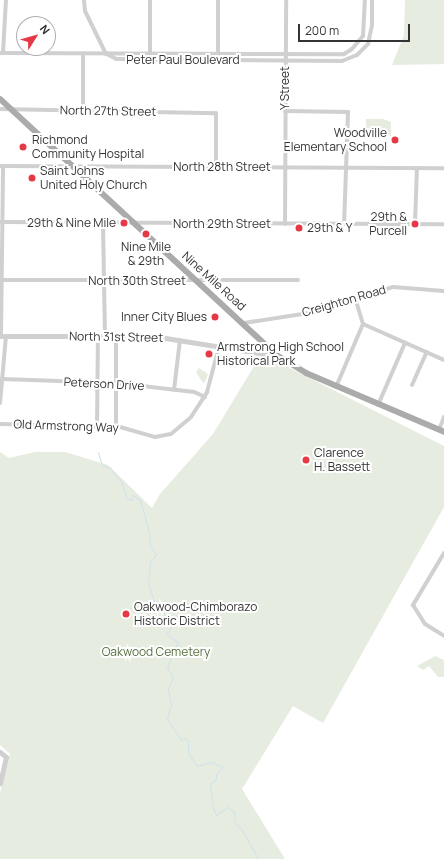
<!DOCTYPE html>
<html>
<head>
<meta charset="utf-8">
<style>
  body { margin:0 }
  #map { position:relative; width:444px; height:859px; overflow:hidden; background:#fff; font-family:Manrope,sans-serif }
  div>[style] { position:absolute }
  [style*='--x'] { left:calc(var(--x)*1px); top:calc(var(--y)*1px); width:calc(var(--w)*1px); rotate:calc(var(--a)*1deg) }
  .green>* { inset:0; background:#e6ecdf }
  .stream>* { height:1px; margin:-0.5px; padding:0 0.5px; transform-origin:0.5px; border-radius:0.5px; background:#cfe2ee }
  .minor>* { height:4px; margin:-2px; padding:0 2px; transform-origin:2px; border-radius:2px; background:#d0d0d0 }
  .tertiary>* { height:5px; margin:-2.5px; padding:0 2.5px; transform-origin:2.5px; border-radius:2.5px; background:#d0d0d0 }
  .primary>* { height:6px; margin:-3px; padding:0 3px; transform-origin:3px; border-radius:3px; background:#ababab }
  .dots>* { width:11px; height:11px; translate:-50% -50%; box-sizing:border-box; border:2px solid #fff; border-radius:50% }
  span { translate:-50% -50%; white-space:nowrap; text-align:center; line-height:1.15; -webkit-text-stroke:4px #fff; paint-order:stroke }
  .street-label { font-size:12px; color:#333 }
  .poi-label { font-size:12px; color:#333 }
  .right { translate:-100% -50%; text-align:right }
  .left { translate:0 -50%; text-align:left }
  .park-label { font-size:12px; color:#56703f }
  .north { position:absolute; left:16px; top:16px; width:40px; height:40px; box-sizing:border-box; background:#fff; border:1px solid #adadad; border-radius:50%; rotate:53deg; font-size:11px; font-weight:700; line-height:16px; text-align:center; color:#333 }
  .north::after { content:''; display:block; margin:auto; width:14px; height:18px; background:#e63946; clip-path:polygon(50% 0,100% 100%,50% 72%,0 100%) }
  .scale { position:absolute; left:298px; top:24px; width:112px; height:18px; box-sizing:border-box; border:2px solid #333; border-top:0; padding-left:5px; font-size:12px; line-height:14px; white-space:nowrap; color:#333; -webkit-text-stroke:3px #fff; paint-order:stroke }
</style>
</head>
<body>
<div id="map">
  <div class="green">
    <i style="clip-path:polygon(405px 0,444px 0,444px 64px,392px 65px,404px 35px)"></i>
    <i style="clip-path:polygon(366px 119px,383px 119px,391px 122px,391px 136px,380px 136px,380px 129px,366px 129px)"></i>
    <i style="clip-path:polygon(259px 358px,280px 363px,444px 446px,444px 507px,323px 723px,293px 706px,242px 789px,285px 859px,0 859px,0 793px,10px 754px,0 745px,0 452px,9px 458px,35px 452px,65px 452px,108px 465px,152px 508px,160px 494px,213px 434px)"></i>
    <i style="clip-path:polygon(199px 368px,208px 374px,205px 382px,203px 383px,196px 372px)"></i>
    <i style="clip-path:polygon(435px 656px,444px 660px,444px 677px,438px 677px,429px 666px,423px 670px,417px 666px)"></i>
  </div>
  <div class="stream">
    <i style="--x:98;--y:452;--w:14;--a:73"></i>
    <i style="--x:102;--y:465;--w:9;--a:21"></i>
    <i style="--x:110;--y:468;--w:19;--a:51"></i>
    <i style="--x:122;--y:483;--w:16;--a:75"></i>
    <i style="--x:126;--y:498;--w:6;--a:18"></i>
    <i style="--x:132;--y:500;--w:5;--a:-79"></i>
    <i style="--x:133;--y:495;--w:9;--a:36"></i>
    <i style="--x:140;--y:500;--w:32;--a:74"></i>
    <i style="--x:149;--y:531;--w:15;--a:86"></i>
    <i style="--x:150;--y:546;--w:10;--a:53"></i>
    <i style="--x:156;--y:554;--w:10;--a:127"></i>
    <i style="--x:150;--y:562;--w:21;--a:95"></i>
    <i style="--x:148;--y:583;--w:29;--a:72"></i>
    <i style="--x:157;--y:611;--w:7;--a:8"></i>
    <i style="--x:164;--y:612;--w:7;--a:82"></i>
    <i style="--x:165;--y:619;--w:10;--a:53"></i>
    <i style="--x:171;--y:627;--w:7;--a:124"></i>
    <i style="--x:167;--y:633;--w:4;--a:56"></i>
    <i style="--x:169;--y:636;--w:11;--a:34"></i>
    <i style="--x:178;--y:642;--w:27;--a:114"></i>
    <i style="--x:167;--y:667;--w:12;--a:59"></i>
    <i style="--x:173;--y:677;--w:13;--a:113"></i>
    <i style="--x:168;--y:689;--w:15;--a:79"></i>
    <i style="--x:171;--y:704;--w:16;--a:105"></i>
    <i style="--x:167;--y:719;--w:25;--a:56"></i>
    <i style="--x:181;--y:740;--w:4;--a:-27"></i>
    <i style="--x:185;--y:738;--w:4;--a:45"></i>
    <i style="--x:188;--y:741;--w:12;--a:90"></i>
    <i style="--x:188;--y:753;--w:16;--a:55"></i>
    <i style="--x:197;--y:766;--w:15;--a:-16"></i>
    <i style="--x:211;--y:762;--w:12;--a:24"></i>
    <i style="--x:222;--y:767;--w:9;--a:131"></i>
    <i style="--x:216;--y:774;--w:5;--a:90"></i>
    <i style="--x:216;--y:779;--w:8;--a:140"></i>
    <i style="--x:210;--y:784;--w:23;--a:83"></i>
    <i style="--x:213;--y:807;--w:9;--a:69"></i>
    <i style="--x:216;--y:815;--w:14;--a:-34"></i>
    <i style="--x:228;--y:807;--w:8;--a:40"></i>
    <i style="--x:234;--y:812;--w:11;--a:85"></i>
    <i style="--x:235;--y:823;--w:10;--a:45"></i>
    <i style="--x:242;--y:830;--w:33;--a:61"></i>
  </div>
  <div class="minor">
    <i style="--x:84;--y:0;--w:11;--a:85"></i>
    <i style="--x:85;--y:11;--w:48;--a:64"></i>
    <i style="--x:218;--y:0;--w:60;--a:90"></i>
    <i style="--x:0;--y:53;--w:344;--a:0.2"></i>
    <i style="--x:344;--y:54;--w:9;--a:-32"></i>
    <i style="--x:352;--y:49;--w:17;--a:-50"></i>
    <i style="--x:363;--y:36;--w:36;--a:-87"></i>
    <i style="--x:3;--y:53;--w:53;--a:-86.8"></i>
    <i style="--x:107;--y:54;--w:10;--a:29"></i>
    <i style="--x:116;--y:59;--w:226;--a:0.5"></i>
    <i style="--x:342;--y:61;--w:16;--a:-22"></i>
    <i style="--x:357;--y:55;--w:16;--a:-45"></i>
    <i style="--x:368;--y:44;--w:19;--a:-78"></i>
    <i style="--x:372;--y:25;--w:25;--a:-90"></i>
    <i style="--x:150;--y:60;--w:60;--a:-90"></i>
    <i style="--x:0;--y:109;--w:216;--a:1.1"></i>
    <i style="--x:216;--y:113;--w:55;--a:90"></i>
    <i style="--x:83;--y:110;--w:56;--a:-90"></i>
    <i style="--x:285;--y:111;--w:63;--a:0.9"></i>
    <i style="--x:348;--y:112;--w:112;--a:92"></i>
    <i style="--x:0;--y:166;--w:444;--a:0.3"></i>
    <i style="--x:0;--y:222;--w:444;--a:0.3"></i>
    <i style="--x:103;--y:223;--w:113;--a:89"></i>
    <i style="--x:285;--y:224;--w:224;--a:-89.7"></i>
    <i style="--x:415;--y:224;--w:56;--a:-88"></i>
    <i style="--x:0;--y:280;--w:298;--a:0"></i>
    <i style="--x:244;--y:323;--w:72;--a:-8.8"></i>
    <i style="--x:315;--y:312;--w:82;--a:-17.8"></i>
    <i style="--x:393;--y:287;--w:51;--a:4.5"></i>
    <i style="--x:363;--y:324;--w:89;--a:24"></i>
    <i style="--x:1;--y:336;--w:170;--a:-89.3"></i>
    <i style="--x:2;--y:379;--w:114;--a:2"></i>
    <i style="--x:116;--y:383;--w:79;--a:6.6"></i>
    <i style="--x:194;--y:392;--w:12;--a:24"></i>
    <i style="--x:412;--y:385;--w:36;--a:-66"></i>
    <i style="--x:336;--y:387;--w:69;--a:-66.8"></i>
    <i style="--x:363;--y:324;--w:27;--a:-107"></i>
    <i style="--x:174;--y:390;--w:50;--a:-83.2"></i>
    <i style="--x:0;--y:403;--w:67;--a:-84.9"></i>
    <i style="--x:378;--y:405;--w:68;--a:-66.5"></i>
    <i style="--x:0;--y:424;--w:120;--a:1.4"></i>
    <i style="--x:120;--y:427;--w:36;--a:16"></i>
    <i style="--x:155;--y:437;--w:16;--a:-11"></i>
    <i style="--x:171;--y:434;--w:26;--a:-40"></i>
    <i style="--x:191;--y:417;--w:30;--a:-57"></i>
    <i style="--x:207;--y:392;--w:47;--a:-75.1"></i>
    <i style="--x:97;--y:427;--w:91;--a:-89.4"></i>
    <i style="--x:116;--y:427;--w:91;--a:-90"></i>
    <i style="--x:439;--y:430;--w:14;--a:-69"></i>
    <i style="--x:444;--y:553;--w:61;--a:120.8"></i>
    <i style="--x:413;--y:605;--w:22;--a:58"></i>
    <i style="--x:425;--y:624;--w:22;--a:32"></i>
  </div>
  <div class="tertiary">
    <i style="--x:0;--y:336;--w:153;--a:0"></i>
    <i style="--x:153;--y:336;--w:127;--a:9.1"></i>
    <i style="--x:0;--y:752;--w:8;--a:40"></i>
    <i style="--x:6;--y:757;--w:27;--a:103"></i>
  </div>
  <div class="primary">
    <i style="--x:0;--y:99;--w:379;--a:42.8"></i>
    <i style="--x:278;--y:356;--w:33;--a:31"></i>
    <i style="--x:306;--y:373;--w:150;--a:23.1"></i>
  </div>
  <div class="dots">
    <i style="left:395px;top:140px;background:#e63946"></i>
    <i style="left:23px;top:147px;background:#e63946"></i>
    <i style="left:32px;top:178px;background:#e63946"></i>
    <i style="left:124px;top:223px;background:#e63946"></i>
    <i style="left:415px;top:224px;background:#e63946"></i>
    <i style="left:299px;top:228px;background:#e63946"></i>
    <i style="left:146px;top:234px;background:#e63946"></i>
    <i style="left:215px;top:317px;background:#e63946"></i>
    <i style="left:209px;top:354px;background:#e63946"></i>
    <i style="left:306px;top:460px;background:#e63946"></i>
    <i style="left:126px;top:614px;background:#e63946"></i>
  </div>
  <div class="street-label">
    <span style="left:183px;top:60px">Peter Paul Boulevard</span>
    <span style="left:285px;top:88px;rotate:-90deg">Y Street</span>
    <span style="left:108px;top:111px;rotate:1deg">North 27th Street</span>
    <span style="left:222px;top:167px">North 28th Street</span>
    <span style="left:222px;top:224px">North 29th Street</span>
    <span style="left:137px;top:281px">North 30th Street</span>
    <span style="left:214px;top:281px;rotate:42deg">Nine Mile Road</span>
    <span style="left:344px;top:301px;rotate:-16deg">Creighton Road</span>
    <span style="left:116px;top:337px;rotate:1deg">North 31st Street</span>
    <span style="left:104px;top:384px;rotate:3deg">Peterson Drive</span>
    <span style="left:66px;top:426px;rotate:2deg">Old Armstrong Way</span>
  </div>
  <div class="poi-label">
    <span class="right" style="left:387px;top:140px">Woodville<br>Elementary School</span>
    <span class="left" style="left:32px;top:147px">Richmond<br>Community Hospital</span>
    <span class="left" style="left:40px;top:178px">Saint Johns<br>United Holy Church</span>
    <span class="right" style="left:407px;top:224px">29th &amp;<br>Purcell</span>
    <span class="right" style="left:116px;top:223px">29th &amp; Nine Mile</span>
    <span class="left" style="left:307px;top:228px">29th &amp; Y</span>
    <span style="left:146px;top:254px">Nine Mile<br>&amp; 29th</span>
    <span class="right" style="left:207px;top:317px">Inner City Blues</span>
    <span class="left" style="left:217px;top:354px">Armstrong High School<br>Historical Park</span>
    <span class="left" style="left:314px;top:460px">Clarence<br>H. Bassett</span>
    <span class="left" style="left:134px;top:614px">Oakwood-Chimborazo<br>Historic District</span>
  </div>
  <div class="park-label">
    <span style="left:156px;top:652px">Oakwood Cemetery</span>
  </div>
  <div class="north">N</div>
  <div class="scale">200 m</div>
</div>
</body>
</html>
